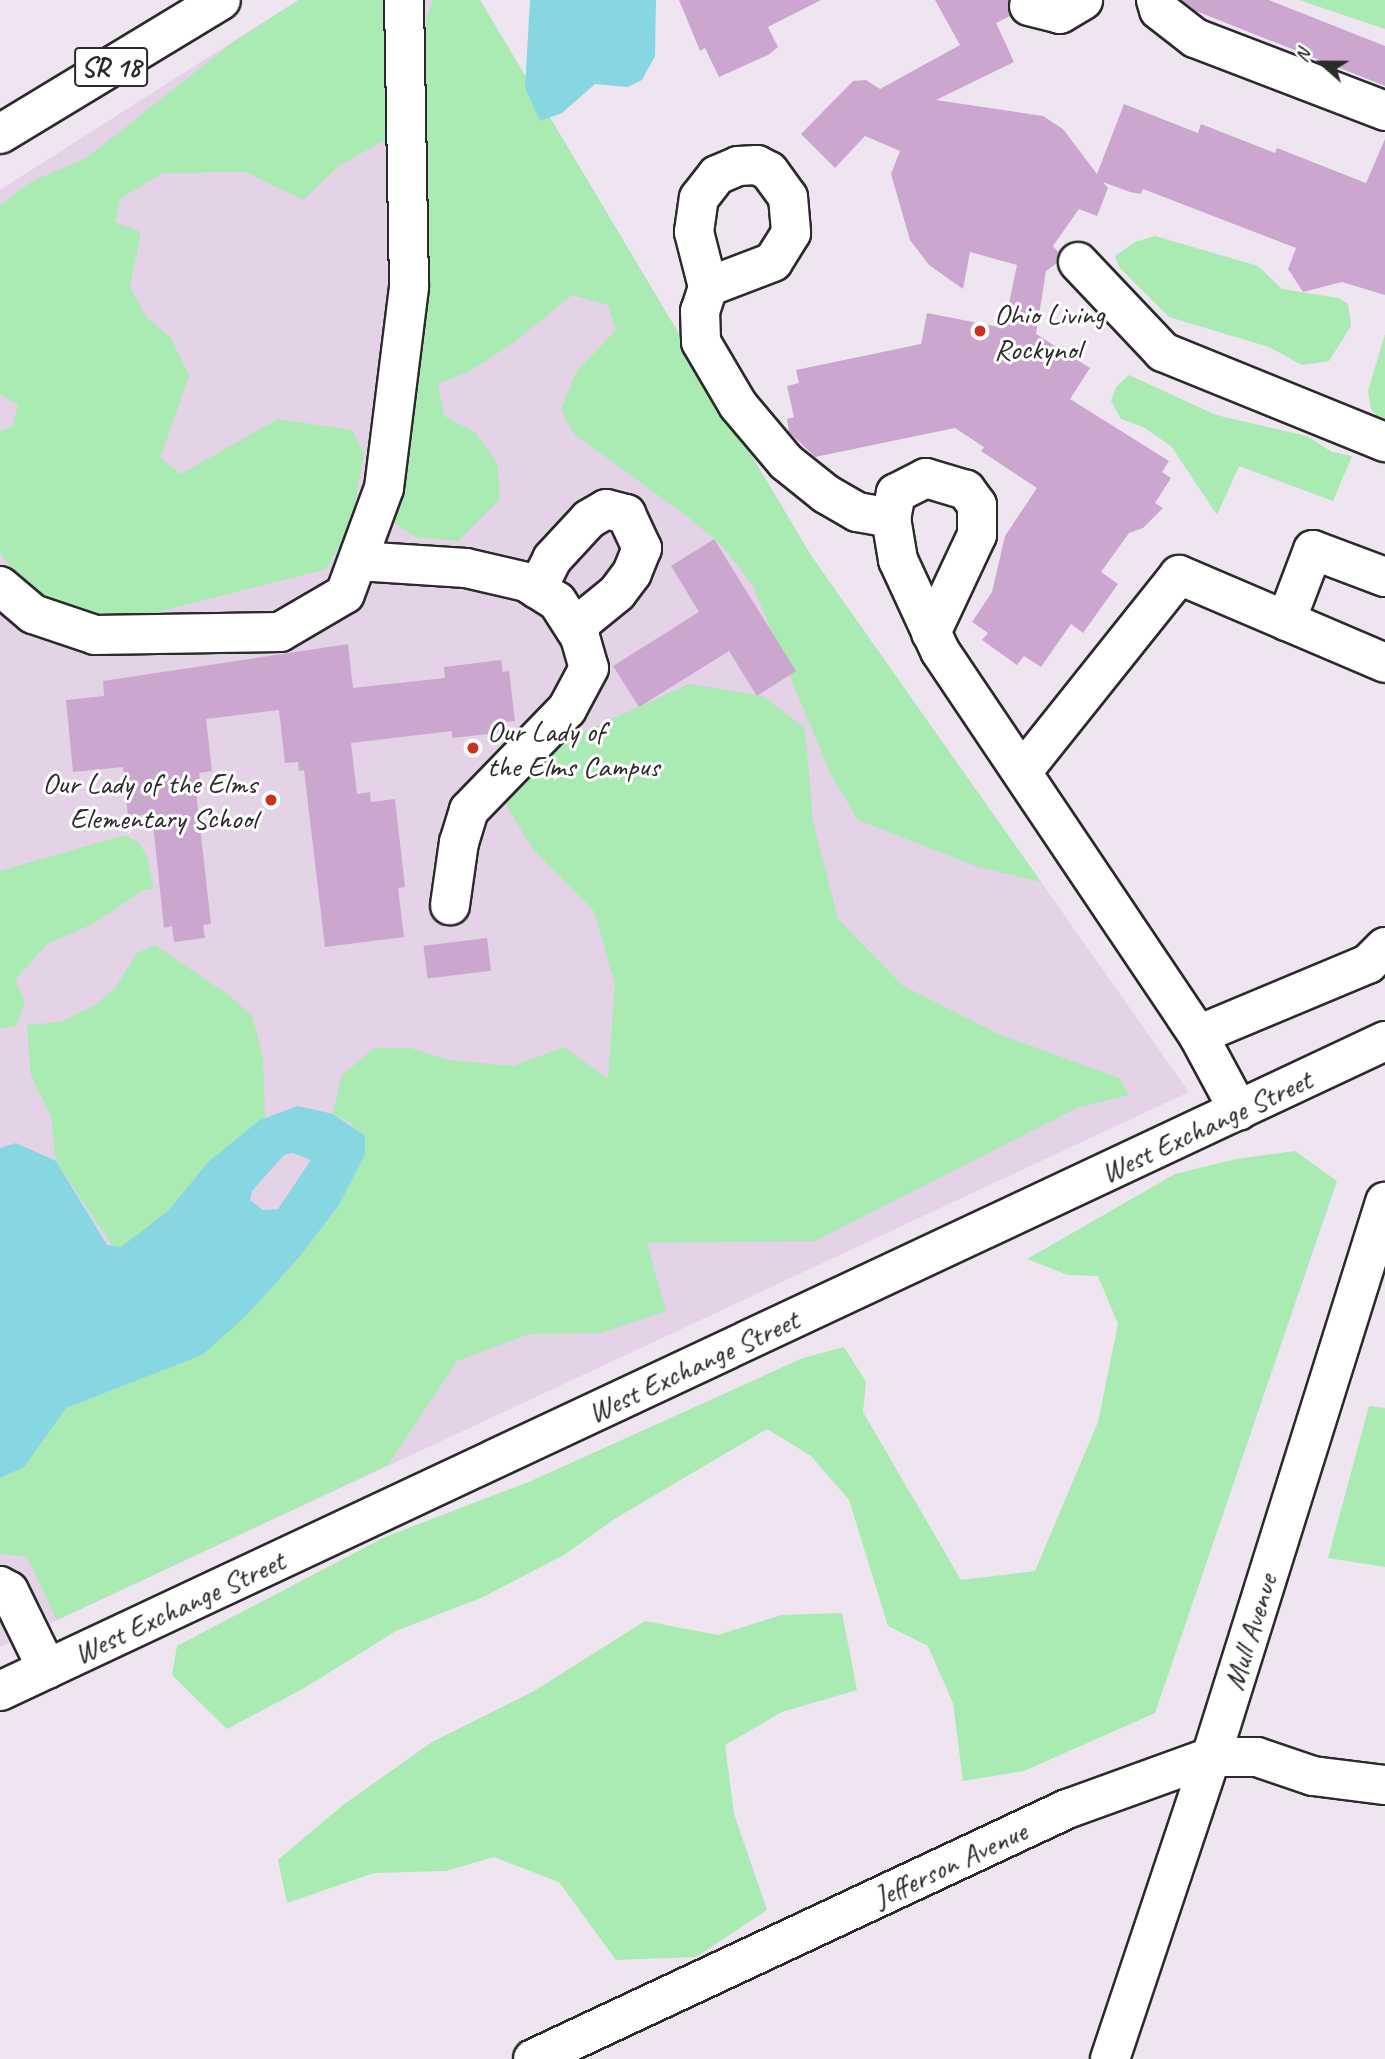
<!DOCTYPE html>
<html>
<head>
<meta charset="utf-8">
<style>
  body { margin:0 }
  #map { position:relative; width:1385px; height:2059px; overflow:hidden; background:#efe5f1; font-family:Caveat,sans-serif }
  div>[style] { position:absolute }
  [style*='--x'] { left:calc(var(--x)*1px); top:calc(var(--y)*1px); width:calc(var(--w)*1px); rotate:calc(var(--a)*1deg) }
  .built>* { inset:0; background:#e4d2e7 }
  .green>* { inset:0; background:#aaeab3 }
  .water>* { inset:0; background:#87d7e3 }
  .building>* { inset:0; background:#cba7d0; transform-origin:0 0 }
  .roads { filter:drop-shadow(2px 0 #2b2b2b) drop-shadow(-2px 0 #2b2b2b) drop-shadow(0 2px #2b2b2b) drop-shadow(0 -2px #2b2b2b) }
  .minor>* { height:38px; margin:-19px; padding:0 19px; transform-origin:19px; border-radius:19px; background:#fff }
  .major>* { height:38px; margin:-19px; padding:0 19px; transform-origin:19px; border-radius:19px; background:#fff }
  .dots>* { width:19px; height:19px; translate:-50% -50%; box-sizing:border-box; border:4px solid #fff; border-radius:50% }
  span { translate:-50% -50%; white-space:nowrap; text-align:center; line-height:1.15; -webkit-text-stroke:6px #fff; paint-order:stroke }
  .shield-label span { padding:2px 5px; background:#fff; border:2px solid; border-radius:5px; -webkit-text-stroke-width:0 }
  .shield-label { font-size:28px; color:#2b2b2b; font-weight:700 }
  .poi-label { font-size:30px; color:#2b2b2b }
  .left { translate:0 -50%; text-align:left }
  .right { translate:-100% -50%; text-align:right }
  .street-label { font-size:30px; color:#2b2b2b }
  .north { position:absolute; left:1287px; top:28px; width:70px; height:70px; -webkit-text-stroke:5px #fff; paint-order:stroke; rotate:291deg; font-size:19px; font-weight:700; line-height:28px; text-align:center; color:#2b2b2b }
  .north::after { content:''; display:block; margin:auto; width:24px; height:32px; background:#2b2b2b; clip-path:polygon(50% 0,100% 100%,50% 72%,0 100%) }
</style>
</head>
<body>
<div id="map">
  <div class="built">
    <i style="clip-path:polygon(298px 0,480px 0,812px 557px,1189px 1092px,0 1647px,0 190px)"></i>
  </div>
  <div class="green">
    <i style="clip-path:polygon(299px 0,397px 0,389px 138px,340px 165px,303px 200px,246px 172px,163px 173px,121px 198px,115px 222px,141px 232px,130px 287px,146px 317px,171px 338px,189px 376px,160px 458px,181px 474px,278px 419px,352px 430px,364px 454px,351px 525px,326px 569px,146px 615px,96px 616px,38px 599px,0 554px,0 432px,13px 426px,18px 405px,0 394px,0 205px,32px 181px,85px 159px,232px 43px)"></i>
    <i style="clip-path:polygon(433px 0,480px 0,812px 557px,1041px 882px,978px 867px,858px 820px,830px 773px,752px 584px,722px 546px,688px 517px,574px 434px,561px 410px,576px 372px,616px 330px,608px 305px,572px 295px,512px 344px,468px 372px,438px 384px,444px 416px,476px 433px,497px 462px,500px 499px,458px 541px,415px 537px,391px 520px,414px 304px,426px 20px)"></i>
    <i style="clip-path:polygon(1299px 0,1385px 0,1385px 29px)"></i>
    <i style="clip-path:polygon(1155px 236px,1258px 266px,1282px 289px,1338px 298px,1348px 304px,1351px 326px,1329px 361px,1302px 365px,1269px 347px,1169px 317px,1119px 267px,1115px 256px,1135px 242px)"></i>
    <i style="clip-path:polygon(1385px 334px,1385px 425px,1371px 409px,1368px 391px)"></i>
    <i style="clip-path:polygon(1129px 375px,1216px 415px,1307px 436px,1332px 452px,1352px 456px,1333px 501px,1239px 466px,1217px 515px,1171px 446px,1143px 427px,1121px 419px,1111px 401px,1116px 387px)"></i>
    <i style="clip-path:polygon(689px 684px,763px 696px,805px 728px,813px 822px,838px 919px,902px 985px,998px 1034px,1119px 1078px,1129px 1095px,1077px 1108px,815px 1241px,647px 1243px,666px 1311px,601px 1333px,529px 1334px,457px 1361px,388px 1465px,57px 1620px,27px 1557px,0 1554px,0 1478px,24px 1467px,66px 1408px,202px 1354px,246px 1316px,301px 1255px,339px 1205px,365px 1154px,351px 1123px,333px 1114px,341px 1076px,374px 1048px,410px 1048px,449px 1060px,513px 1066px,564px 1047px,608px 1079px,615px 984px,594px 911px,532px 848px,502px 798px,574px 736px)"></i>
    <i style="clip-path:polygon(125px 835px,139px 843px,147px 857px,154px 888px,143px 890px,93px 924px,47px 944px,15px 980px,25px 1002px,16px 1026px,0 1028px,0 871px)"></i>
    <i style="clip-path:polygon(155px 945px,230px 996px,252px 1016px,263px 1057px,265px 1117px,208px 1162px,168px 1211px,122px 1247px,114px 1248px,56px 1161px,51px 1116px,31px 1076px,27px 1025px,61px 1022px,97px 1004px,117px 985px,137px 953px)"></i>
    <i style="clip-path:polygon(1295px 1151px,1337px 1181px,1155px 1713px,1024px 1771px,963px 1781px,953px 1703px,928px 1646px,888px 1626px,849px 1500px,811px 1456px,767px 1429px,616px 1518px,564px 1555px,483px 1597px,396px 1631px,306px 1687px,227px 1729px,172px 1675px,177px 1646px,385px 1537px,531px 1481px,803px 1358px,844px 1347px,866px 1382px,863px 1412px,961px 1580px,1035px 1571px,1098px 1422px,1118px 1324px,1098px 1276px,1068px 1275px,1027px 1259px,1175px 1174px,1236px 1159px)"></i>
    <i style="clip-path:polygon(1369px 1406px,1385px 1408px,1385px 1567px,1328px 1558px)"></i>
    <i style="clip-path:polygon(842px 1613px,857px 1690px,782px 1712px,725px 1745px,734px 1814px,767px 1910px,696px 1957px,616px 1960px,559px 1882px,494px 1857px,446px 1871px,374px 1873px,287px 1903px,278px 1860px,343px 1805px,432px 1742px,534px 1691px,645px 1621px,718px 1635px,781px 1615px)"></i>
  </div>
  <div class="water">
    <i style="clip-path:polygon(530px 0,656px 0,655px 56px,642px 80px,628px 87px,595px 84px,562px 113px,540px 121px,525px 88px)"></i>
    <i style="clip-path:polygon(evenodd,298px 1106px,333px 1114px,365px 1136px,365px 1154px,339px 1205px,301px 1255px,246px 1316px,202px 1355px,66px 1408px,24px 1467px,0 1478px,0 1148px,16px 1143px,56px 1161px,107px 1245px,121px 1247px,168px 1211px,208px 1162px,260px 1120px,298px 1106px,293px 1153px,311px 1160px,278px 1209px,263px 1210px,250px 1200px,252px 1191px,284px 1155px,293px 1153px)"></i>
  </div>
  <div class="building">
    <i style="clip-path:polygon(679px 0,821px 0,768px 27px,778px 47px,768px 55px,719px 77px,705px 48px,700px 51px)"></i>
    <i style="clip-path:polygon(935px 0,1008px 0,1010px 16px,996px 23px,1014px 62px,936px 100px,1043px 116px,1063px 129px,1097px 174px,1124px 104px,1198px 133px,1201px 124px,1275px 153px,1277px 148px,1366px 183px,1385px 139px,1385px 295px,1342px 282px,1303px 292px,1288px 269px,1296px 248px,1143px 189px,1141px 194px,1130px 192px,1103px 182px,1108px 188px,1097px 216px,1079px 209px,1053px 246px,1059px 253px,1057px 263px,1046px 271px,1036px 334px,1090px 368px,1070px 399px,1169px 461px,1162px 472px,1171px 478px,1155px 503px,1163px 508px,1143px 528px,1129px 533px,1101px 572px,1118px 584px,1083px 633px,1071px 624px,1041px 667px,1024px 656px,1017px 665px,982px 640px,988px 633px,972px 622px,992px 592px,1005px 536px,1037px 488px,981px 451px,984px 447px,955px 428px,815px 457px,789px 432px,787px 419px,794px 417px,787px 386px,799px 383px,796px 370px,921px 344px,927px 313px,1004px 328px,1017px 265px,970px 252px,963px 289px,929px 265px,910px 240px,891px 174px,900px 151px,865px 136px,835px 168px,801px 134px,853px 81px,866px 80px,880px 89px,960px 45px)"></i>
    <i style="clip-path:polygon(1182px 0,1269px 0,1385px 46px,1385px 86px,1196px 11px)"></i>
    <i style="clip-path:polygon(714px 539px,796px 671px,757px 696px,729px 651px,639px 707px,613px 666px,699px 612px,671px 566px)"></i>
    <i style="clip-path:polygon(348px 644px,353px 688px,445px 678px,444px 667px,501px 660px,503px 672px,509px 671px,515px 721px,505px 722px,506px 732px,452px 738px,452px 731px,351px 743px,357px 794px,370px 792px,371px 802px,395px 799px,405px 887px,398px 888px,404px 937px,325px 947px,304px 770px,299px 771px,298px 762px,285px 763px,279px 710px,206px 719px,212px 771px,199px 773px,200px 781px,195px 782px,211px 924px,203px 925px,205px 938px,174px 942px,172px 926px,164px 928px,152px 814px,128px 817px,123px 767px,73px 772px,66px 700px,104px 696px,103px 681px)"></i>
    <i style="left:487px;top:938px;width:33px;height:64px;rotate:83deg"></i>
  </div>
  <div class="roads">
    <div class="minor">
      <i style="--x:1156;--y:0;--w:10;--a:73"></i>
      <i style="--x:1159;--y:10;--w:46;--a:37.9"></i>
      <i style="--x:1195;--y:38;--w:204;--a:21"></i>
      <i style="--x:1029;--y:6;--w:32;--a:14"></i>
      <i style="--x:1060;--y:14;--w:27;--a:-31"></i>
      <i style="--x:1078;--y:262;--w:124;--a:46.6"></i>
      <i style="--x:1163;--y:352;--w:240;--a:22.1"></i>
      <i style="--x:708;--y:287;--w:57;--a:-104.3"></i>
      <i style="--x:694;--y:232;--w:34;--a:-82"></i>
      <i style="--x:699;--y:198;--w:29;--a:-52"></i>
      <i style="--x:717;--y:175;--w:23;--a:-23"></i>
      <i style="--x:738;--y:166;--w:19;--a:-3"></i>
      <i style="--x:757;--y:165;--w:13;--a:27"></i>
      <i style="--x:769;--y:171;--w:32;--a:54"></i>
      <i style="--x:788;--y:197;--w:36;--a:85"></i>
      <i style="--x:791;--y:233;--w:34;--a:122"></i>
      <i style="--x:773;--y:262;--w:70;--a:159"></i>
      <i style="--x:708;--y:287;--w:25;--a:108"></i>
      <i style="--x:700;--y:311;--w:31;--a:88"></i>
      <i style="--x:701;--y:342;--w:73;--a:59.6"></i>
      <i style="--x:738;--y:405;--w:75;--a:49.9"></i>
      <i style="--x:786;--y:462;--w:51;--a:38.7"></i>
      <i style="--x:826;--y:494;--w:36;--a:30"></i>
      <i style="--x:857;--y:512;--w:35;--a:10"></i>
      <i style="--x:358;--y:561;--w:108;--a:3.7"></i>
      <i style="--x:466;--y:568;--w:62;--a:13.1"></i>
      <i style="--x:526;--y:582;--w:36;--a:32"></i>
      <i style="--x:557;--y:601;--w:43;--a:57.4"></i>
      <i style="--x:580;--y:637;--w:32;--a:74"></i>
      <i style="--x:589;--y:668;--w:47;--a:118.2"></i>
      <i style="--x:567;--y:709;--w:141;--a:134.1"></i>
      <i style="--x:469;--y:810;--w:34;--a:107"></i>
      <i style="--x:459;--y:842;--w:64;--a:98.1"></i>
      <i style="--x:0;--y:586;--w:43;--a:40.3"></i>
      <i style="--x:33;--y:614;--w:65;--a:18.7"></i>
      <i style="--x:95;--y:635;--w:185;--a:-0.9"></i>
      <i style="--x:280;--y:632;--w:75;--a:-30.3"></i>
      <i style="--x:345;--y:594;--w:113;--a:-69.8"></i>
      <i style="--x:384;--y:488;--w:204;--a:-82.9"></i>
      <i style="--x:409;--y:286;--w:286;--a:-91"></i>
      <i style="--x:537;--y:589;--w:34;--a:-63"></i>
      <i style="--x:552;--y:559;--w:54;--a:-47.2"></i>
      <i style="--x:589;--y:519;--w:20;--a:-30"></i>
      <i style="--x:606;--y:509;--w:21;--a:14"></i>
      <i style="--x:626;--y:514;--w:38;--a:65"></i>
      <i style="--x:642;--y:548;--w:27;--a:112"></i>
      <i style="--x:632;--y:573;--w:25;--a:127"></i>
      <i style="--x:617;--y:593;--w:55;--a:140.9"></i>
      <i style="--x:1286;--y:621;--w:76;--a:-69.2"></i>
      <i style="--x:1313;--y:550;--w:77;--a:20.6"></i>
      <i style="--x:931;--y:633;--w:108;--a:-64.9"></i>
      <i style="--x:977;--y:535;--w:30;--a:-90"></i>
      <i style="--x:977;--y:505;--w:19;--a:-126"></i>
      <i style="--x:966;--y:490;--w:42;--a:-163.3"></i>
      <i style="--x:926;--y:478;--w:34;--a:153"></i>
      <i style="--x:896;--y:493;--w:25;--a:101"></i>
      <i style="--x:891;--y:518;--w:43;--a:80.5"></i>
      <i style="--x:898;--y:560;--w:100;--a:65.2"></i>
      <i style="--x:940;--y:651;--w:463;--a:56.1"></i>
      <i style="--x:1198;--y:1035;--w:86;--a:61.7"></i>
      <i style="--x:1022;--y:772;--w:252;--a:-51.4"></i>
      <i style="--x:1179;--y:575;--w:224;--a:23.1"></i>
      <i style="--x:1198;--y:1035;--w:184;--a:-22.7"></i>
      <i style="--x:1368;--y:964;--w:24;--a:-45"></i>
      <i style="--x:0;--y:1586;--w:10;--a:29"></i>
      <i style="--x:9;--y:1591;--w:87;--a:64"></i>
      <i style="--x:533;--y:2059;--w:590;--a:-25.09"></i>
      <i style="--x:1067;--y:1809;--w:153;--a:-19.9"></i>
      <i style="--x:1211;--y:1757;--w:46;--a:0"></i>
      <i style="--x:1257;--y:1757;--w:59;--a:18.7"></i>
      <i style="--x:1313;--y:1776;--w:73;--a:7.1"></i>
      <i style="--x:1110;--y:2059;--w:318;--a:-71.5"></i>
      <i style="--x:1211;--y:1757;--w:582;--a:-72.59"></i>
    </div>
    <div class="major">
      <i style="--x:0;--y:134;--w:258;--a:-31.2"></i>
      <i style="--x:0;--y:1691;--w:1530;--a:-25.14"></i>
    </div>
  </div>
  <div class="dots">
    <i style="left:980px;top:331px;background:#c8321e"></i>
    <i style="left:473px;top:748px;background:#c8321e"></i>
    <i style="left:271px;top:800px;background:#c8321e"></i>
  </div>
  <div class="shield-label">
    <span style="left:111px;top:67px">SR 18</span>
  </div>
  <div class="poi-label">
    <span class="left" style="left:994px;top:331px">Ohio Living<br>Rockynol</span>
    <span class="left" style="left:487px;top:748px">Our Lady of<br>the Elms Campus</span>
    <span class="right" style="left:257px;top:800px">Our Lady of the Elms<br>Elementary School</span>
  </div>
  <div class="street-label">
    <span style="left:1206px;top:1126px;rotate:-25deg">West Exchange Street</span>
    <span style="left:693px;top:1366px;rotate:-25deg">West Exchange Street</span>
    <span style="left:179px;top:1607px;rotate:-25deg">West Exchange Street</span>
    <span style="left:1250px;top:1632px;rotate:-73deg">Mull Avenue</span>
    <span style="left:950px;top:1864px;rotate:-25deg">Jefferson Avenue</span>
  </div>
  <div class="north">N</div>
</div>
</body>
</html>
